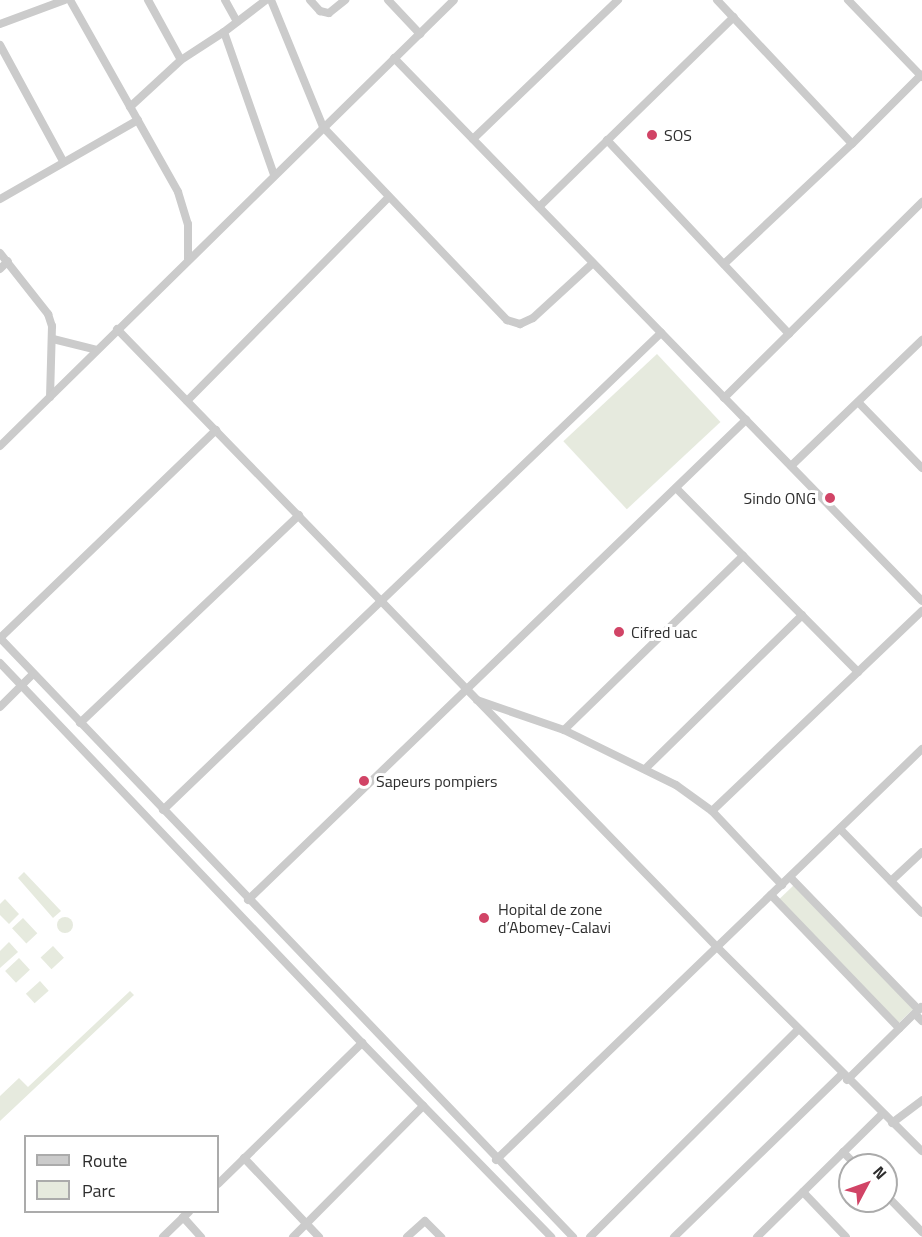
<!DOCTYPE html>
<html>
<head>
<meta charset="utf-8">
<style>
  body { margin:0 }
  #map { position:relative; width:922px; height:1237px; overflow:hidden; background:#fff; font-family:"Titillium Web",sans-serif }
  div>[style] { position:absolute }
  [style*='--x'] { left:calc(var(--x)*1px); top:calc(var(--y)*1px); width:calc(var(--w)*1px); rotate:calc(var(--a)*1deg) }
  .green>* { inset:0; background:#e6eade; transform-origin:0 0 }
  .round { border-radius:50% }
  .minor>* { height:8px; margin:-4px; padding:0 4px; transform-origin:4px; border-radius:4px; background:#cbcbcb }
  .dots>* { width:16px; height:16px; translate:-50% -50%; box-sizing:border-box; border:3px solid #fff; border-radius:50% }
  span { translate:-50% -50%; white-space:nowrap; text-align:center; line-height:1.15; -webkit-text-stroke:6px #fff; paint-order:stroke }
  .poi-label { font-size:16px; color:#2e2e2e }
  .left { translate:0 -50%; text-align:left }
  .right { translate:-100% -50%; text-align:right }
  .legend { position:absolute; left:24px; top:1135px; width:195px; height:78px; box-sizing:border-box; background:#fff; border:2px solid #ababab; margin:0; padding:8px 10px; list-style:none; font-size:18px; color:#2e2e2e }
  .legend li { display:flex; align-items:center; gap:12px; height:30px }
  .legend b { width:30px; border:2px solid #ababab }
  .north { position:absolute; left:838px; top:1153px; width:60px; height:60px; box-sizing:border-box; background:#fff; border:2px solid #ababab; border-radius:50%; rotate:49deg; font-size:16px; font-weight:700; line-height:24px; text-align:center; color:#2e2e2e }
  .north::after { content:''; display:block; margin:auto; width:21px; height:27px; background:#d14466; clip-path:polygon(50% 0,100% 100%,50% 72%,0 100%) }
</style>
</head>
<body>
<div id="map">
  <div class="green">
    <i style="left:657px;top:354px;width:93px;height:128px;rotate:47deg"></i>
    <i style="clip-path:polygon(24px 872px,61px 911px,53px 918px,18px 878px)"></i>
    <i style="left:794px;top:885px;width:172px;height:21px;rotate:46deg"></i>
    <i style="clip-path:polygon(5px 899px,19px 914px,9px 924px,0 915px,0 904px)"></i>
    <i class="round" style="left:57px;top:917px;width:16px;height:16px"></i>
    <i style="left:23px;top:918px;width:21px;height:15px;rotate:47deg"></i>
    <i style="clip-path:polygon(9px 942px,18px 952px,0 968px,0 951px)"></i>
    <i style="left:53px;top:946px;width:16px;height:17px;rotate:47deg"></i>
    <i style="left:19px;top:958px;width:16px;height:19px;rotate:47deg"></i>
    <i style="left:40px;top:981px;width:13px;height:19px;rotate:48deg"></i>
    <i style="clip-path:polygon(130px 991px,134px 995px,0 1121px,0 1096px,19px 1078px,28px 1087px)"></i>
  </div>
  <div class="minor">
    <i style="--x:70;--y:0;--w:220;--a:60.6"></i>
    <i style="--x:178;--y:192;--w:34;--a:73"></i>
    <i style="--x:188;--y:224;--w:35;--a:90"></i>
    <i style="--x:148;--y:0;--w:68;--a:61.2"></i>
    <i style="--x:225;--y:0;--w:25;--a:61"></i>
    <i style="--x:271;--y:0;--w:137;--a:67.7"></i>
    <i style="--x:323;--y:127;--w:267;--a:46.4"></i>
    <i style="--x:507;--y:320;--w:14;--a:17"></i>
    <i style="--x:520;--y:324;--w:14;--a:-25"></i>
    <i style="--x:533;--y:318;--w:81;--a:-42.5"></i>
    <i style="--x:310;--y:0;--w:15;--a:48"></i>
    <i style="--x:320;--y:11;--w:9;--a:13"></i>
    <i style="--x:329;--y:13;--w:21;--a:-39"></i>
    <i style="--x:388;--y:0;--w:47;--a:46.7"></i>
    <i style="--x:717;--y:0;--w:197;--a:46.8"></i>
    <i style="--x:848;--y:0;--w:107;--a:46.1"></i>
    <i style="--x:0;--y:24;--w:69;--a:-20.3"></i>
    <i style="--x:224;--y:32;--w:151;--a:70.7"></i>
    <i style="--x:0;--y:45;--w:132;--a:61.5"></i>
    <i style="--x:394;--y:58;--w:757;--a:45.8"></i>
    <i style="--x:130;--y:107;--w:69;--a:-42.7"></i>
    <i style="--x:181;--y:60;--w:51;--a:-33.1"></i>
    <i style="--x:224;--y:32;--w:53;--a:-37.3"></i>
    <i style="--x:473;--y:139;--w:201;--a:-43.8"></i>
    <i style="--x:607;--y:140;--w:266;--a:46.8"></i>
    <i style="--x:0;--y:199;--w:159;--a:-29.8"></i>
    <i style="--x:539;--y:207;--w:272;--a:-44.3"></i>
    <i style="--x:0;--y:253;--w:78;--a:51.8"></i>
    <i style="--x:48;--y:314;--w:13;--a:72"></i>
    <i style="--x:52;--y:326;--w:71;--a:91.6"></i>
    <i style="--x:724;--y:264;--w:175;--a:-43.2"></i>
    <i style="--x:852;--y:144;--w:98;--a:-45"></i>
    <i style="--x:0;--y:269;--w:11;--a:-45"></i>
    <i style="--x:117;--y:329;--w:861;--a:45.85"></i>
    <i style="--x:717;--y:947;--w:289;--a:44.9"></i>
    <i style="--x:53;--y:339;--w:45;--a:14"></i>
    <i style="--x:724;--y:398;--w:279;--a:-44.7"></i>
    <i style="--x:187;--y:401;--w:287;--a:-45.3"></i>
    <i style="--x:858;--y:402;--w:92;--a:45.9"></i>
    <i style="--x:0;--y:446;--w:636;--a:-44.49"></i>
    <i style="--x:791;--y:466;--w:182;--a:-43.9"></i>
    <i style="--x:676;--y:488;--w:259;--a:45.3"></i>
    <i style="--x:0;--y:638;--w:829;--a:46.27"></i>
    <i style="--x:0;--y:638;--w:300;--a:-43.9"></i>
    <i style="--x:0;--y:663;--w:525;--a:46.39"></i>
    <i style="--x:362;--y:1043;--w:271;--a:45.7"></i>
    <i style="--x:477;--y:700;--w:92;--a:19"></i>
    <i style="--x:564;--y:730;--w:125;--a:26.2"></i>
    <i style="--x:676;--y:785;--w:44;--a:35.8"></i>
    <i style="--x:712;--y:811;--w:102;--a:46.6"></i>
    <i style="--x:0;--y:707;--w:47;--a:-45"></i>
    <i style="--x:80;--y:723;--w:302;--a:-43.5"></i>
    <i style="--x:564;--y:730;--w:250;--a:-44.2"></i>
    <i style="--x:645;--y:769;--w:220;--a:-44.4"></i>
    <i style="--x:163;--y:810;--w:690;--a:-43.77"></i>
    <i style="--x:712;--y:811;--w:290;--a:-43.6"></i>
    <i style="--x:840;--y:829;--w:117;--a:45.7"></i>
    <i style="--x:790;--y:877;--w:185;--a:45.9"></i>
    <i style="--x:891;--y:881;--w:42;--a:-43.1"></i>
    <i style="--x:771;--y:895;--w:185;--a:46.1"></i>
    <i style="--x:248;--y:900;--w:692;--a:-43.95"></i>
    <i style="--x:915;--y:1014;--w:10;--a:45"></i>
    <i style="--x:847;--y:1080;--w:104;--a:-44.6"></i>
    <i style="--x:892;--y:1123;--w:38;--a:-37"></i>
    <i style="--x:843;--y:1152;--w:18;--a:45"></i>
    <i style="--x:244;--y:1158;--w:109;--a:46.5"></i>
    <i style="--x:496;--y:1160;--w:592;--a:-43.97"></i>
    <i style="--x:218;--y:1184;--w:202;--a:-44.4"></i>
    <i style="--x:803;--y:1192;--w:62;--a:46.3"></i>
    <i style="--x:886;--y:1195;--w:52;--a:45.8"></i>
    <i style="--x:183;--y:1217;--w:27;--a:48"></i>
    <i style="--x:163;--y:1237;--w:36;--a:-44"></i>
    <i style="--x:293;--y:1237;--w:185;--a:-45.2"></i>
    <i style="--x:407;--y:1237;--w:24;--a:-42"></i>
    <i style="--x:425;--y:1221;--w:23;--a:45"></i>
    <i style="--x:590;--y:1237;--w:293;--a:-44.9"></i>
    <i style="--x:674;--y:1237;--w:234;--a:-44.1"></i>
    <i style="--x:757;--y:1237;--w:175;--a:-44.5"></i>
  </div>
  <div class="dots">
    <i style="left:652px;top:135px;background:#d14466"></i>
    <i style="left:830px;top:498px;background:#d14466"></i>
    <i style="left:619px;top:632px;background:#d14466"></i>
    <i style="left:364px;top:781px;background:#d14466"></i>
    <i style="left:484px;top:918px;background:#d14466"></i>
  </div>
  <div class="poi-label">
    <span class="left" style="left:664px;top:135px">SOS</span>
    <span class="right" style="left:816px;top:498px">Sindo ONG</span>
    <span class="left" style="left:631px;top:632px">Cifred uac</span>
    <span class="left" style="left:376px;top:781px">Sapeurs pompiers</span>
    <span class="left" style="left:498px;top:918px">Hopital de zone<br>d’Abomey-Calavi</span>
  </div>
  <ul class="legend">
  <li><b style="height:8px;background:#cbcbcb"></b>Route</li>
  <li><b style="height:16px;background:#e6eade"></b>Parc</li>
  </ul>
  <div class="north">N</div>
</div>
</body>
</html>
